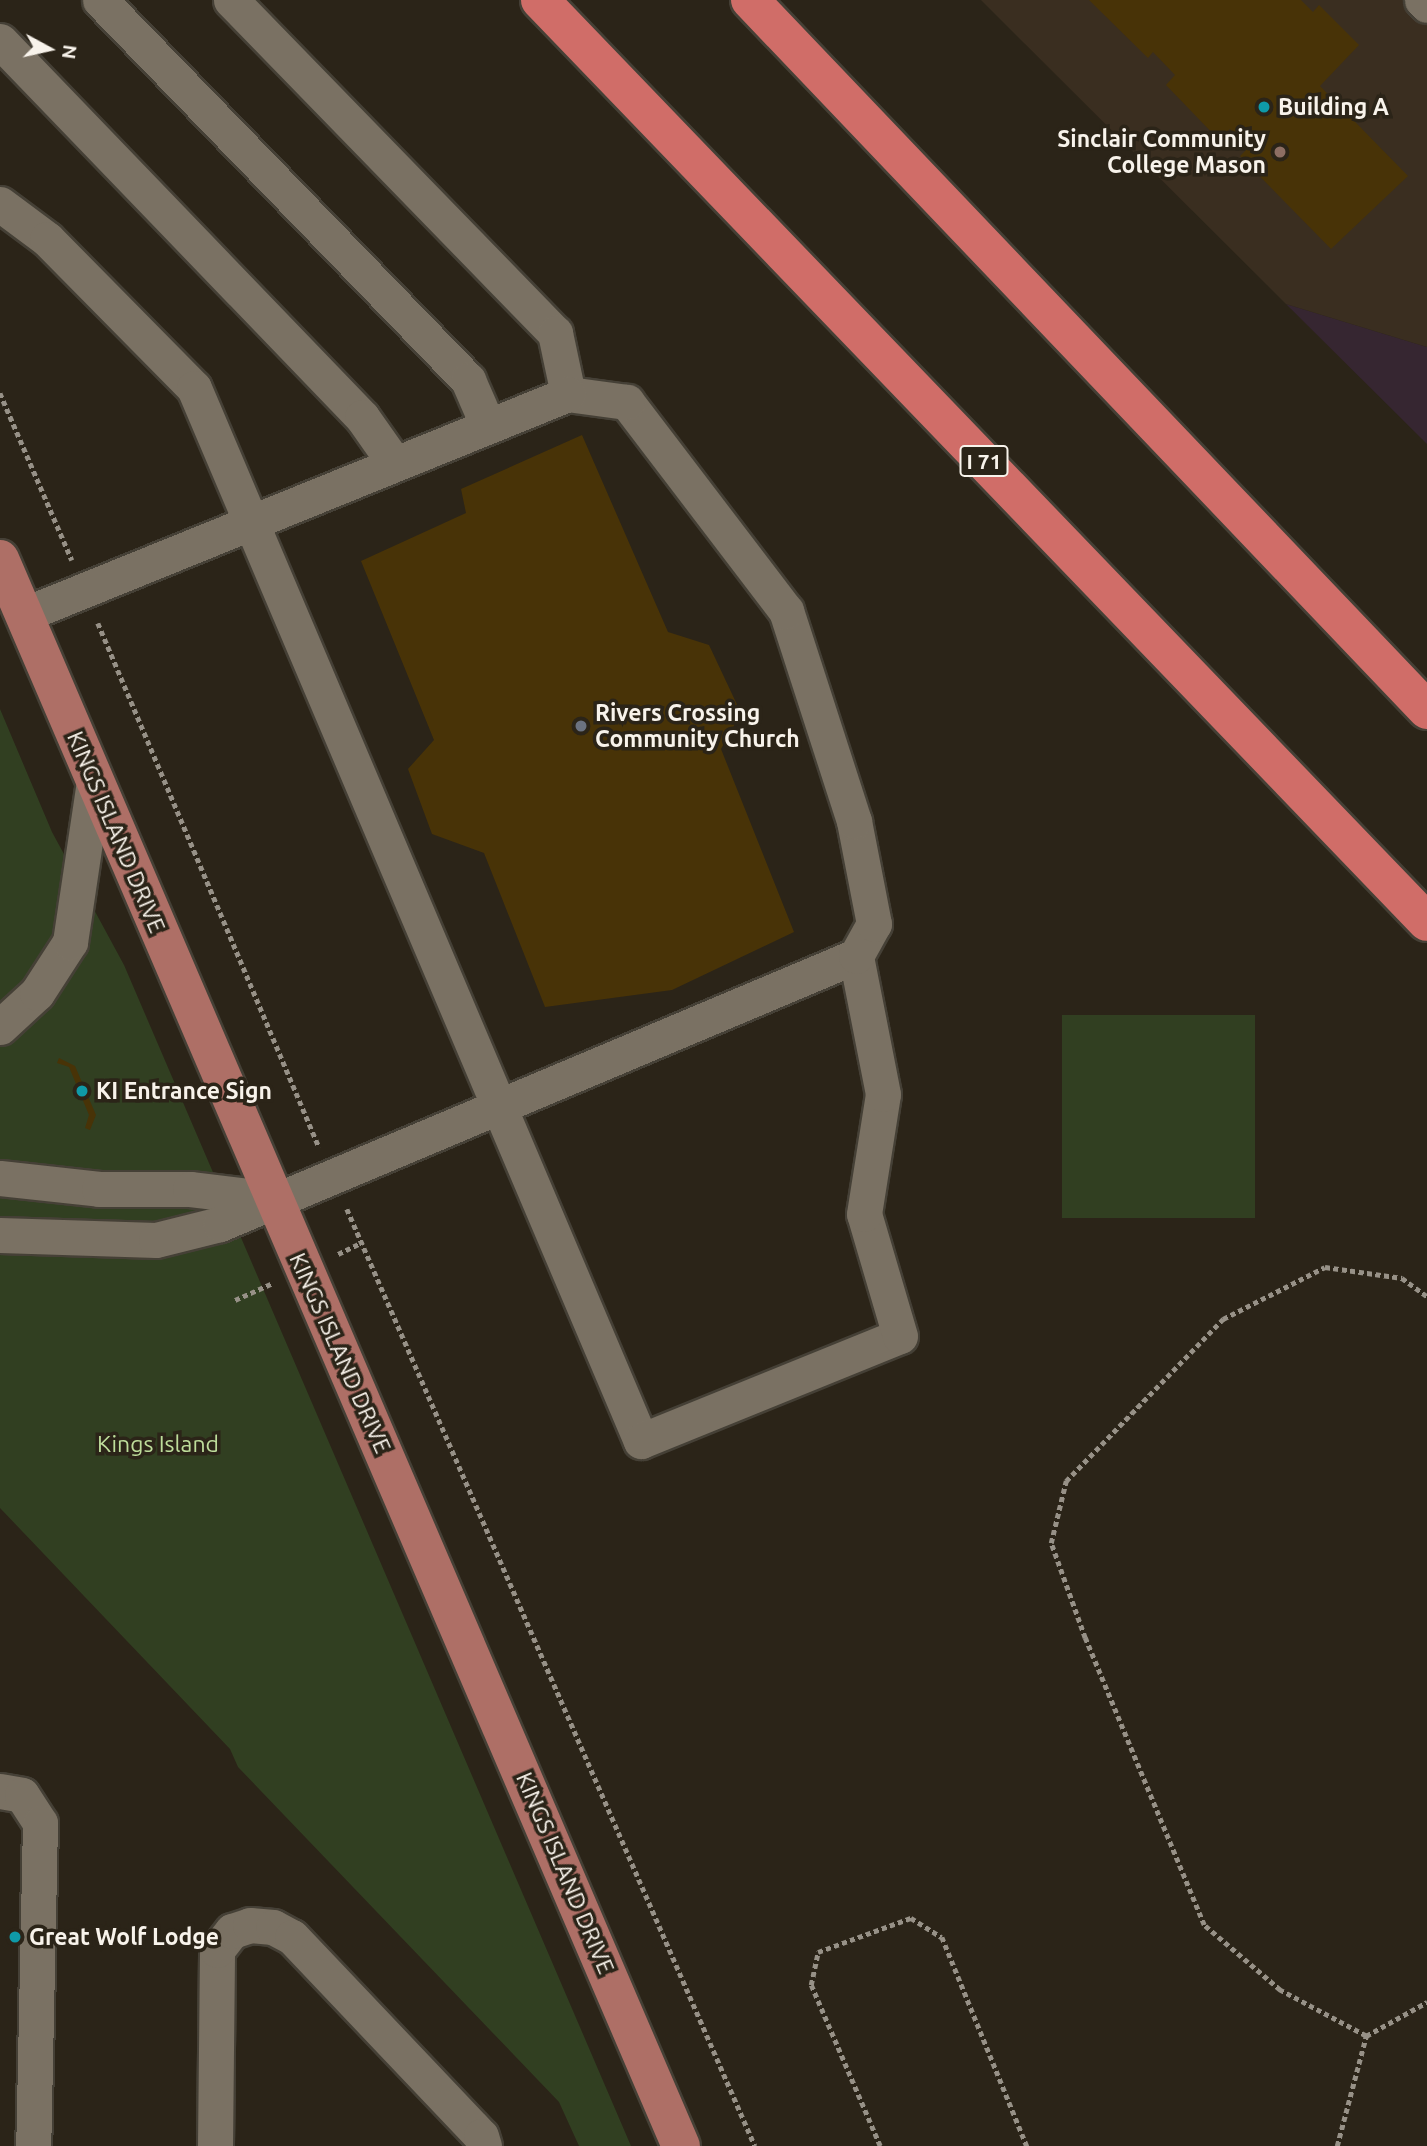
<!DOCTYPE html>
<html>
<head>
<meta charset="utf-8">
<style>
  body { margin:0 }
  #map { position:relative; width:1427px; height:2146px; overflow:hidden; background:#2b2418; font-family:Ubuntu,sans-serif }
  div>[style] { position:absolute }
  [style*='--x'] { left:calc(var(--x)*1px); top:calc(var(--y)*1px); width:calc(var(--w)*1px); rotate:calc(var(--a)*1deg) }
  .commercial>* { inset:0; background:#362631 }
  .education>* { inset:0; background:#3a2e20 }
  .green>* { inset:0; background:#313f21; transform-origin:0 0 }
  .building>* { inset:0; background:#483307 }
  .path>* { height:4.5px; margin-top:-2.25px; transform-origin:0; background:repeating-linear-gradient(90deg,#979187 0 5px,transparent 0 8.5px) }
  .roads { filter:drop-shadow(2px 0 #454036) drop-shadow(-2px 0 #454036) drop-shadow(0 2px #454036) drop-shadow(0 -2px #454036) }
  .minor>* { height:35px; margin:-17.5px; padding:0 17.5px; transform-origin:17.5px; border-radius:17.5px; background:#7a7163 }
  .major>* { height:38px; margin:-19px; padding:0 19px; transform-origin:19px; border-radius:19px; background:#ae6f66 }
  .highway>* { height:38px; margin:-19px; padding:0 19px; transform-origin:19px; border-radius:19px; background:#d06d68 }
  .dots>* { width:19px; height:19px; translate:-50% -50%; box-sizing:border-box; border:4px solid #2b2418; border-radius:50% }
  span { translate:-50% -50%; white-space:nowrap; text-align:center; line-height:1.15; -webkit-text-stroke:7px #2b2418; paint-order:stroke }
  .shield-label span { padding:2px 5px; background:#2b2418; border:2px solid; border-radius:5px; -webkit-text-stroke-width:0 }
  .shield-label { font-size:21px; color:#f8f3eb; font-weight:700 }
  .poi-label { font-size:23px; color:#f8f3eb; font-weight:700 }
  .left { translate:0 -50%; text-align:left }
  .right { translate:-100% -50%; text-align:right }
  .street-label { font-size:23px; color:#f8f3eb }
  .park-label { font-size:23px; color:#bedd9b }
  .north { position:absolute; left:14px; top:14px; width:70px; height:70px; -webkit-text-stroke:5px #2b2418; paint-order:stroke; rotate:98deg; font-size:19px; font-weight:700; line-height:28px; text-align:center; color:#f8f3eb }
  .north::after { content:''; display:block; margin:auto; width:24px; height:32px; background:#f8f3eb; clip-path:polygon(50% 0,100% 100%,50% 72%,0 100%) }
</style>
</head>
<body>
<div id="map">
  <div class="commercial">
    <i style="clip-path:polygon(1286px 304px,1427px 347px,1427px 444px)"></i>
  </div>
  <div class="education">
    <i style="clip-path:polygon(981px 0,1427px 0,1427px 347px,1286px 304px)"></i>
  </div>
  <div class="green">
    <i style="clip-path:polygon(0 709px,52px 832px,124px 965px,631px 2146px,579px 2146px,559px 2102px,238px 1767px,230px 1749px,0 1508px)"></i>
    <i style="left:1062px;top:1015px;width:193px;height:203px"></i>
  </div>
  <div class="building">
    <i style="clip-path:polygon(1089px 0,1301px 0,1313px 12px,1319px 5px,1359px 45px,1320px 86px,1408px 176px,1331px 249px,1240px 156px,1247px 149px,1230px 129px,1219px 140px,1166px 85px,1175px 75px,1153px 52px,1148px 58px)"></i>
    <i style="clip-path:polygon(582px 435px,668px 632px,709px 645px,741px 713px,721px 749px,794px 932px,672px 990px,545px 1007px,484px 853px,432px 834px,408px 769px,434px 740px,361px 561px,466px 513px,461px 489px)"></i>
    <i style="clip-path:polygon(59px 1058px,75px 1066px,96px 1115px,90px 1130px,85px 1128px,89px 1115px,69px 1067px,57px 1063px)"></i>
  </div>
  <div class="path">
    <i style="--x:0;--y:393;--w:182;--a:66.7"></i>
    <i style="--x:98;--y:623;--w:569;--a:67.13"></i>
    <i style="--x:347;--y:1209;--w:1022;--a:66.47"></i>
    <i style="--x:338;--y:1254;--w:28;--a:-26"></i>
    <i style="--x:235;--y:1300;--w:42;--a:-24.1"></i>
    <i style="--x:1366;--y:2036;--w:98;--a:-151.9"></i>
    <i style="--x:1280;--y:1990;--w:100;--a:-139.5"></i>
    <i style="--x:1204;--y:1925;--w:311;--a:-112.5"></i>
    <i style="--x:1085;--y:1638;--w:101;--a:-109.7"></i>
    <i style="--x:1051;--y:1543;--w:64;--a:-76.4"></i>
    <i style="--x:1066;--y:1481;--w:226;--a:-45.9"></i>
    <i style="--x:1223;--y:1319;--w:114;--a:-27"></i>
    <i style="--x:1325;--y:1267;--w:78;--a:8.1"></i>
    <i style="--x:1402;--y:1278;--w:31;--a:36"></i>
    <i style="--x:880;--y:2146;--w:175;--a:-113.2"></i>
    <i style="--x:811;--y:1985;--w:34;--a:-78"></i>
    <i style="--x:818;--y:1952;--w:99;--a:-20.1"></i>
    <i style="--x:911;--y:1918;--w:36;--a:32"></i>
    <i style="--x:942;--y:1937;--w:226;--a:67.9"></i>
    <i style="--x:1337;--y:2146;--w:114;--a:-75.2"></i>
    <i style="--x:1366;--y:2036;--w:70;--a:-29.1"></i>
  </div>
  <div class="roads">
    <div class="minor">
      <i style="--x:100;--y:0;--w:529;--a:45.92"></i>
      <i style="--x:468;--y:380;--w:50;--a:66.5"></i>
      <i style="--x:231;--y:0;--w:465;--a:45.8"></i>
      <i style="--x:555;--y:333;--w:62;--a:78"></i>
      <i style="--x:1422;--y:0;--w:7;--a:45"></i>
      <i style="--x:0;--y:41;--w:522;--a:46.09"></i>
      <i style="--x:362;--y:417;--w:57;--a:54.9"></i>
      <i style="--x:0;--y:204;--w:59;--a:36.7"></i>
      <i style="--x:47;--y:239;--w:209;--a:45.4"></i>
      <i style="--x:194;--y:388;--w:1144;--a:67"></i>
      <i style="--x:641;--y:1441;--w:279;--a:-22.1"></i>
      <i style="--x:900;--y:1336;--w:127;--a:-106.4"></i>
      <i style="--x:864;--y:1214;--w:121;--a:-81"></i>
      <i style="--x:883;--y:1094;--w:141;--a:-101.1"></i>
      <i style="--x:0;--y:1027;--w:50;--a:-42.6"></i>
      <i style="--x:37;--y:993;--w:61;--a:-57.1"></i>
      <i style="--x:70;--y:942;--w:163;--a:-81.5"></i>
      <i style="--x:0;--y:1178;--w:100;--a:6.3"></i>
      <i style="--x:99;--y:1189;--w:91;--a:0"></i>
      <i style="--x:190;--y:1189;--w:85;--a:6.8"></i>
      <i style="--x:0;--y:1235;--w:156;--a:1.8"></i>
      <i style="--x:156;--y:1240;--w:66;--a:-14"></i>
      <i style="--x:220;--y:1224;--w:690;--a:-22.85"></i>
      <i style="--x:856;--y:956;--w:37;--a:-61"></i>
      <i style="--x:874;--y:924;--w:105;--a:-101"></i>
      <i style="--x:854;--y:821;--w:221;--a:-107.9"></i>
      <i style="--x:786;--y:611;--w:263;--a:-127.3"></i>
      <i style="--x:627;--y:402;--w:60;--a:-172.3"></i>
      <i style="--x:568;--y:394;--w:588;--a:157.93"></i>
      <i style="--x:0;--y:1791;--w:22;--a:10"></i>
      <i style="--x:22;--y:1795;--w:33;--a:57"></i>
      <i style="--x:40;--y:1823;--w:323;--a:91.2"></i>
      <i style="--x:215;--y:2146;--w:196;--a:-89.4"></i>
      <i style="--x:217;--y:1950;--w:24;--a:-52"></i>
      <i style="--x:232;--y:1931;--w:19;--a:-18"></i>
      <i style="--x:250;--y:1925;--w:23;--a:5"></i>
      <i style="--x:273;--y:1927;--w:21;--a:28"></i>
      <i style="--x:292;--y:1937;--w:274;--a:46.5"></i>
      <i style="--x:481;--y:2136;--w:10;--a:73"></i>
    </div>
    <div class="major">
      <i style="--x:0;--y:559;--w:1727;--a:66.78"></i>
    </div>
    <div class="highway">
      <i style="--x:540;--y:0;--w:1279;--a:46.11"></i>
      <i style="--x:750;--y:0;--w:981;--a:46.36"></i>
    </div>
  </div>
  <div class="dots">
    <i style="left:1264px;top:107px;background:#0f9aa8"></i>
    <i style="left:1280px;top:152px;background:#8d6e63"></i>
    <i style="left:581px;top:726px;background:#6b7280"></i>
    <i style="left:82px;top:1091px;background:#0f9aa8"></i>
    <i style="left:15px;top:1937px;background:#0f9aa8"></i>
  </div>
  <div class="shield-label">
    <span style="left:984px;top:461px">I 71</span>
  </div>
  <div class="poi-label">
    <span class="left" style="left:1278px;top:107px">Building A</span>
    <span class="right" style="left:1266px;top:152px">Sinclair Community<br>College Mason</span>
    <span class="left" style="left:595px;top:726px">Rivers Crossing<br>Community Church</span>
    <span class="left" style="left:96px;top:1091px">KI Entrance Sign</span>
    <span class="left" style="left:29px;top:1937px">Great Wolf Lodge</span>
  </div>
  <div class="street-label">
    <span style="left:116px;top:832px;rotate:67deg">KINGS ISLAND DRIVE</span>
    <span style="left:340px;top:1353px;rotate:66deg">KINGS ISLAND DRIVE</span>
    <span style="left:565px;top:1873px;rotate:67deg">KINGS ISLAND DRIVE</span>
  </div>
  <div class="park-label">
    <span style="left:158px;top:1444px">Kings Island</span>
  </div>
  <div class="north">N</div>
</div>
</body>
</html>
